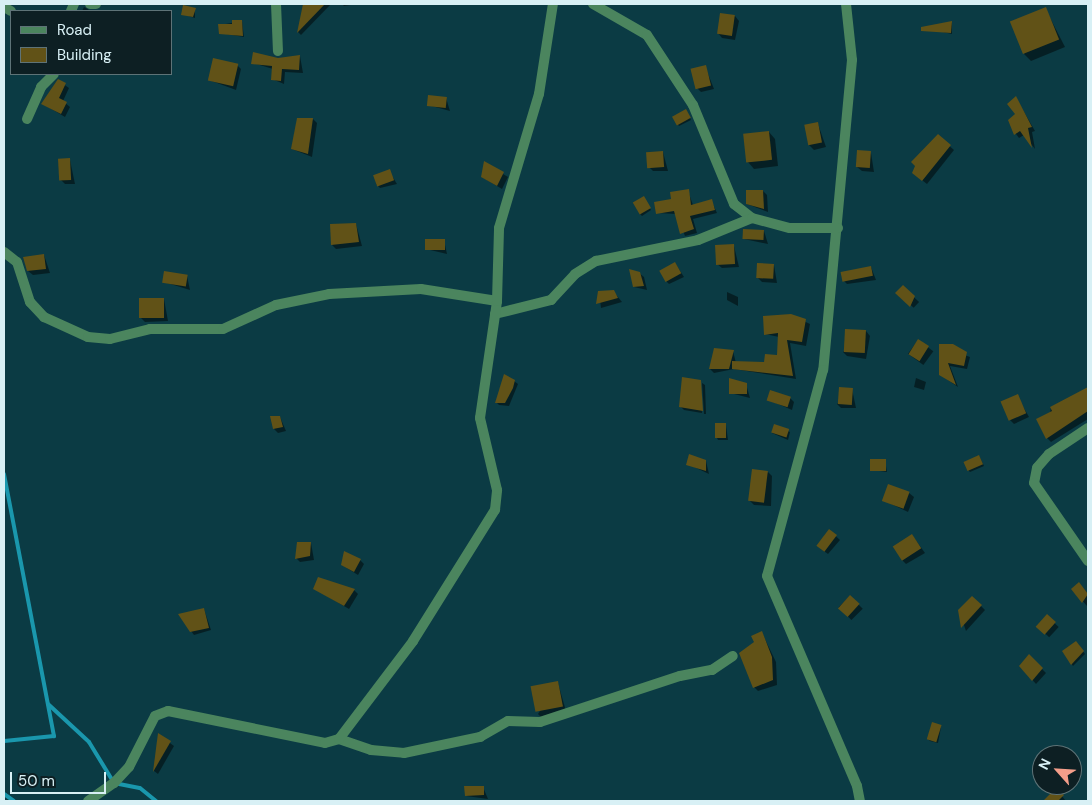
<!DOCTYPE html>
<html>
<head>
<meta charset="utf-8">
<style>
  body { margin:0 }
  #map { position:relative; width:1092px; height:805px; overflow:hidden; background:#0b3b44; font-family:"DM Sans",sans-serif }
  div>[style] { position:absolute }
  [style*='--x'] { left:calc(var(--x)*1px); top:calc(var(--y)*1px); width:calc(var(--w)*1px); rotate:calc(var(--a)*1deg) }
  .shadow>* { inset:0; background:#0007; transform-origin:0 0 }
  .stream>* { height:4px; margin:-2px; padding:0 2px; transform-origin:2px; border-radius:2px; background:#1a97ad }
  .building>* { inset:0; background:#615217; transform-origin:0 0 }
  .street>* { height:10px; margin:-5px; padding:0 5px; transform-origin:5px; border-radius:5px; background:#4b855e }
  span { translate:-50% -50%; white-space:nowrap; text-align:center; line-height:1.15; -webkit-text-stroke:4px #0d1f23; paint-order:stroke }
  .frame { position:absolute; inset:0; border:5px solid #d8f0f5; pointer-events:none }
  .legend { position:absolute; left:10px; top:10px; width:162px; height:65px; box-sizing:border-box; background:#0d1f23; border:1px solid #5e7377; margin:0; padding:6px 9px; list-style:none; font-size:15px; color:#d8f0f5 }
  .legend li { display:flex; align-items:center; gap:10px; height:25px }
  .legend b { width:25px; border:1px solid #5e7377 }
  .north { position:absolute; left:1032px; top:745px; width:50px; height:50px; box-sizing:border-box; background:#0d1f23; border:1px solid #5e7377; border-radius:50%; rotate:296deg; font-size:14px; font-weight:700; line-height:20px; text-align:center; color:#d8f0f5 }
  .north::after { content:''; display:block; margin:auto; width:18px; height:22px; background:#f49e8a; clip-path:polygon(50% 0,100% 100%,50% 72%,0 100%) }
  .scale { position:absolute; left:10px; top:772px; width:96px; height:22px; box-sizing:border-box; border:2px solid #d8f0f5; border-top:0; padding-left:6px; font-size:15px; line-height:18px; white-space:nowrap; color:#d8f0f5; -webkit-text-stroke:4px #0d1f23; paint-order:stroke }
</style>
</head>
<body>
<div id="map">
  <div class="shadow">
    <i style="clip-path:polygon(331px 4px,301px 35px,298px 32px,304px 6px)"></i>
    <i style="clip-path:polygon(342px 4px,357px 4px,344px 6px)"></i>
    <i style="clip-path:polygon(84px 7px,91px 11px,82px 11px)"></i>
    <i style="clip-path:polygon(1045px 8px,1065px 47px,1031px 61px,1024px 54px)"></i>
    <i style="clip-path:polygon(195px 9px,195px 18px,182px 14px)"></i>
    <i style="clip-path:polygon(735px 16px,739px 21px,735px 40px,722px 38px,718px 33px)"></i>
    <i style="clip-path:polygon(242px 21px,244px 37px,220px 33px,220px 25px)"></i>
    <i style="clip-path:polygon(952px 23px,952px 34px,924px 28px)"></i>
    <i style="clip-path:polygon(300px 56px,303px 73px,285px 72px,284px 84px,272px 79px,273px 69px,253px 63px)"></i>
    <i style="clip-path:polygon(237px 65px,241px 69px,236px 90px,209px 80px)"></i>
    <i style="clip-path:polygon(705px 66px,714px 89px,701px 92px,697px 88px)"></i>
    <i style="clip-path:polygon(59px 81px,69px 88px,63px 101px,70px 107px,65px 117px,43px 104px)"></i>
    <i style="clip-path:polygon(446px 98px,450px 111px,428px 105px)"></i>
    <i style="clip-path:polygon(1016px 98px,1035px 131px,1032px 132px,1035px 149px,1024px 135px,1019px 138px,1016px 134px,1010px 120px,1017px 114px)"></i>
    <i style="clip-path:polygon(687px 112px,691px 120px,679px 126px,673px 117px)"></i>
    <i style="clip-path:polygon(313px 119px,317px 123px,312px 157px,292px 149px)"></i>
    <i style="clip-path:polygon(818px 124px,826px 147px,814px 150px,809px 145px)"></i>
    <i style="clip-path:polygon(769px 132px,775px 139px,778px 166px,754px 169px,748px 162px)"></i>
    <i style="clip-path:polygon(938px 136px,954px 150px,927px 184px,918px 177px,917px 166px)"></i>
    <i style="clip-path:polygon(663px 152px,668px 171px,653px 171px,649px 167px)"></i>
    <i style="clip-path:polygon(871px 153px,874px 172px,862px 171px,857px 167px)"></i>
    <i style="clip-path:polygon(70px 160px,75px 184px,65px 184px,61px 180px)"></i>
    <i style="clip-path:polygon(485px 163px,508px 177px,502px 189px,482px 177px)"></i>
    <i style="clip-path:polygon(389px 171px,397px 184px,380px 188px,376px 184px)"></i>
    <i style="clip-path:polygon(688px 191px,693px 205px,711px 200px,717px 213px,693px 219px,697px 233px,685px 236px,676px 214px,657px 213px)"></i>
    <i style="clip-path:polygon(763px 191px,767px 195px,768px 212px,747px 204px)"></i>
    <i style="clip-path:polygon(645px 200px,651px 210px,642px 216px,640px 214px)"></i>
    <i style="clip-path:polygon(356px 224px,362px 246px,336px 249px,332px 245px)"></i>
    <i style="clip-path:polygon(764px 231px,768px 244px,744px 239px)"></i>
    <i style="clip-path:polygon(444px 240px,447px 254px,426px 249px)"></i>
    <i style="clip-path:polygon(734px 246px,739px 267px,722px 268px,717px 264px)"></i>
    <i style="clip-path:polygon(44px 255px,50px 273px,33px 275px,28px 271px)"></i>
    <i style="clip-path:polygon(675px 263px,684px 277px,669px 284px,665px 280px)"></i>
    <i style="clip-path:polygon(774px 265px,777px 283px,762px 282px,758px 278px)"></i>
    <i style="clip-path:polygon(871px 267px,876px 280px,847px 284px,843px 280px)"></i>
    <i style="clip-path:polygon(639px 273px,644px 277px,647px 290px,634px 287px)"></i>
    <i style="clip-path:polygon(187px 276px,190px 290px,164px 282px)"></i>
    <i style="left:903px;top:287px;width:22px;height:8px;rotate:43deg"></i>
    <i style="clip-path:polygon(613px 291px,622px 302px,601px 308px,599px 292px)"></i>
    <i style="clip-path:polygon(727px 292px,738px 297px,738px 306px,727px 300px)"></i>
    <i style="clip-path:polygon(164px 299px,168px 321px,145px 322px,141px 318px)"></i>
    <i style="clip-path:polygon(791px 315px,810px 324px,806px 346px,790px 343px,796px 379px,734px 369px,714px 373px,710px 369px,733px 351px,736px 363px,765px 364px,779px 357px,779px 337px,765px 334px)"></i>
    <i style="clip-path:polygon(866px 331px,870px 336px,866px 359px,847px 356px,843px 352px)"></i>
    <i style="left:918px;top:340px;width:19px;height:17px;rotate:36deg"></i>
    <i style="clip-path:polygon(940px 346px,970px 357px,967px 369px,950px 366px,958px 387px,945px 378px)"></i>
    <i style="clip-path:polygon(916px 378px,926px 382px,924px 390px,914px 387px)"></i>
    <i style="clip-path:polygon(514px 381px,518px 384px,509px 406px,499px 405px,496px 402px)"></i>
    <i style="clip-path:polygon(700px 381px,702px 413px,684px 410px,680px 406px)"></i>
    <i style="clip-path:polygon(702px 383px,705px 385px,706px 414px,704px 414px)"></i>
    <i style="clip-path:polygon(746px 384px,750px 398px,730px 393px)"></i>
    <i style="clip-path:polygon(852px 389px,856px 408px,841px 408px,837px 404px)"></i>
    <i style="clip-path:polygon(1088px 389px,1088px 419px,1051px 442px,1047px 438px,1051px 407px)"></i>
    <i style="clip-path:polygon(1017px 396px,1029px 417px,1014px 424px,1010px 420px)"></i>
    <i style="clip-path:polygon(790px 398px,794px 402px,792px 410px,769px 400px)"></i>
    <i style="clip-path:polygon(280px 417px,286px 431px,278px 433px,274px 429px)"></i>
    <i style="clip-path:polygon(726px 425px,728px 440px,718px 440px,717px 438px)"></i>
    <i style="clip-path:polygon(775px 425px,790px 432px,788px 440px,772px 433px)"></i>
    <i style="clip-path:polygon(979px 456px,984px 466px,970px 472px,968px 470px)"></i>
    <i style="clip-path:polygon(885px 460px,887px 472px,872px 470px)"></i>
    <i style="clip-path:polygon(706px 461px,709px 474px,688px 464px)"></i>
    <i style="clip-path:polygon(768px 472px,772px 476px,771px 506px,754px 505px,750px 501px)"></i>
    <i style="clip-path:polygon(909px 493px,914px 497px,908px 512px,883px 500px)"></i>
    <i style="clip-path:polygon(829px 530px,840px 540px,828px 554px,821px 549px)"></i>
    <i style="clip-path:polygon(912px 535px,925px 553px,906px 564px,902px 560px)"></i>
    <i style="clip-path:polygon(311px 543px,314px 560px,300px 562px,296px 558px)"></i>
    <i style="clip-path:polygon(360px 560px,364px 564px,358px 575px,342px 565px)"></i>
    <i style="clip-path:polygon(1083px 588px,1088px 594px,1087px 606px,1072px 589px)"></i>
    <i style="clip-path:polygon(315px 589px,354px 590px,358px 594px,349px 609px)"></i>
    <i style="left:850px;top:596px;width:18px;height:16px;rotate:45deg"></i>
    <i style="clip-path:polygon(972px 597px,985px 610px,966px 631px,959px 611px)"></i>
    <i style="clip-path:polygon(204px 609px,211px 630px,194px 635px,191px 631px)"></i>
    <i style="left:1047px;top:616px;width:16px;height:14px;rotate:43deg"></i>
    <i style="clip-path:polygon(762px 633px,776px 662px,777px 685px,758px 691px,754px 687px,756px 642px)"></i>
    <i style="clip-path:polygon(1078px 644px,1085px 654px,1073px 666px,1063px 651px)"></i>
    <i style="clip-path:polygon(1029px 656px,1046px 673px,1036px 684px,1020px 666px)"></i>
    <i style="clip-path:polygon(558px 683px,566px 711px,542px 718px,538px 714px)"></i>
    <i style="clip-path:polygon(941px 727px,938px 743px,930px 741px,928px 739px)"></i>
    <i style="clip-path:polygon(159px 735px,174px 746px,158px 774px,154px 771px)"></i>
    <i style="clip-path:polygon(483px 787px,488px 799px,466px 796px)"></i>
    <i style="clip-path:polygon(1056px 789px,1066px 801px,1045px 801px)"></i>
  </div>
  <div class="stream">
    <i style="--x:4;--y:474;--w:267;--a:79.2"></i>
    <i style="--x:54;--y:736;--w:50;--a:174.3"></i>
    <i style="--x:48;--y:704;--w:56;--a:42.8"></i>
    <i style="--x:89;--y:742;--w:48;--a:58.6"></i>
    <i style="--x:114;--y:783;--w:26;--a:11"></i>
    <i style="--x:140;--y:788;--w:21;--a:39"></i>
    <i style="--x:4;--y:794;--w:12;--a:35"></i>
  </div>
  <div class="building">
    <i style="clip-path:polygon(303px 4px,325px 4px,297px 33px)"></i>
    <i style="clip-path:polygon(183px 5px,196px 8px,193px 17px,181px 15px)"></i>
    <i style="left:1046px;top:7px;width:35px;height:39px;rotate:68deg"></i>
    <i style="left:720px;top:13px;width:15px;height:21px;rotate:8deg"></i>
    <i style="clip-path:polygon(232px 20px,242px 20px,243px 36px,219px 34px,218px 24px,232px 24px)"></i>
    <i style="clip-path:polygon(952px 21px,951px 33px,921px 31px,921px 27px)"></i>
    <i style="clip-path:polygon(253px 52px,278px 58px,300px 55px,299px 70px,282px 69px,281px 81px,271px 80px,272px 66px,251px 64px)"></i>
    <i style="left:213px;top:58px;width:26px;height:23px;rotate:13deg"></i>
    <i style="left:706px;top:65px;width:21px;height:16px;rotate:76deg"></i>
    <i style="clip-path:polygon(58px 79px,66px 83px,59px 98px,67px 102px,61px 114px,41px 104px)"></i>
    <i style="left:428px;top:95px;width:19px;height:11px;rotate:6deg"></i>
    <i style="clip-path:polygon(1016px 96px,1032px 127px,1028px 128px,1032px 148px,1020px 131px,1014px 135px,1008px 120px,1015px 114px,1007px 104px)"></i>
    <i style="left:686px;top:109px;width:10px;height:16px;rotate:61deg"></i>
    <i style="clip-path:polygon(297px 118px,313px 118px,308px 154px,291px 149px)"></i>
    <i style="left:818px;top:122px;width:21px;height:14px;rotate:79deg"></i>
    <i style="left:769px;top:131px;width:29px;height:26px;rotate:84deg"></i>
    <i style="clip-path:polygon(938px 134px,951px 145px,922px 181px,912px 173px,915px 166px,911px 162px)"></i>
    <i style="left:857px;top:150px;width:14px;height:17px;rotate:4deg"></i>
    <i style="left:663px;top:151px;width:16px;height:17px;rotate:86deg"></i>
    <i style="left:70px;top:158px;width:22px;height:12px;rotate:87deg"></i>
    <i style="clip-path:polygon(484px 161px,504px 172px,497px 186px,481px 177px)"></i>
    <i style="left:390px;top:169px;width:12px;height:18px;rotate:70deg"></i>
    <i style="clip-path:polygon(689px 189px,691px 205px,712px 199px,715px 210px,690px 216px,694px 229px,680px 234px,674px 211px,656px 214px,654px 202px,671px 199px,670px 192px)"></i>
    <i style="clip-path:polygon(746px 190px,763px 190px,764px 209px,746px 204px)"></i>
    <i style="left:644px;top:196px;width:14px;height:13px;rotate:60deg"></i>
    <i style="clip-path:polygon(356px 223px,359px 242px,331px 245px,330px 224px)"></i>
    <i style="left:743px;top:229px;width:21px;height:10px;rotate:3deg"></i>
    <i style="left:425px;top:239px;width:20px;height:11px"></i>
    <i style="left:734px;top:244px;width:20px;height:19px;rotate:87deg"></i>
    <i style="clip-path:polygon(44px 254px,46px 269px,27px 271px,23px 257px)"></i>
    <i style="left:675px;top:262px;width:13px;height:18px;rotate:61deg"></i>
    <i style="left:757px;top:263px;width:17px;height:15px;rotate:3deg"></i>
    <i style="left:871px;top:266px;width:10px;height:31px;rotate:79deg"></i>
    <i style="clip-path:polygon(629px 269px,640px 272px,644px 286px,633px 287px)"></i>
    <i style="left:164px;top:271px;width:24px;height:12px;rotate:9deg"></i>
    <i style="clip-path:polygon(903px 285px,915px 296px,910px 307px,895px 293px)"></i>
    <i style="clip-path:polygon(614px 290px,618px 298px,596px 304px,598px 291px)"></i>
    <i style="left:139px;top:298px;width:25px;height:20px"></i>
    <i style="clip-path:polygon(791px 314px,806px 319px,802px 342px,787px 340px,793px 376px,732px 369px,732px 361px,764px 362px,765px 354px,777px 355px,778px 333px,764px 335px,763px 316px)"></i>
    <i style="left:845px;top:329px;width:21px;height:23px;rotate:3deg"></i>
    <i style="left:918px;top:339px;width:13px;height:18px;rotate:32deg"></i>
    <i style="clip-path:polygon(939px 344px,953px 344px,967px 352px,964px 366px,948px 363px,956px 385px,939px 375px)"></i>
    <i style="clip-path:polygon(714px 348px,734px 350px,729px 369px,709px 369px)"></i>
    <i style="clip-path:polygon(504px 374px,515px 380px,513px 388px,505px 403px,495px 403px)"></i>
    <i style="clip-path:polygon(682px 377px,701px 380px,703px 411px,679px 407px)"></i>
    <i style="clip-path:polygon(729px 378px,747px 383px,747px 394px,729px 394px)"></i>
    <i style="left:839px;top:387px;width:14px;height:17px;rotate:4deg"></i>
    <i style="clip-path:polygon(1088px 387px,1088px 411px,1046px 439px,1036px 419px,1052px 411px,1050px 407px)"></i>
    <i style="left:770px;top:390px;width:22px;height:11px;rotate:18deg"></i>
    <i style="left:1018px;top:394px;width:21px;height:19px;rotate:67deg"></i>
    <i style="clip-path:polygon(270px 416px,280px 416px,283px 427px,273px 429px)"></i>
    <i style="left:715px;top:423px;width:11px;height:15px"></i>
    <i style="left:774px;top:424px;width:16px;height:9px;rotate:18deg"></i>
    <i style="clip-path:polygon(689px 454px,706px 460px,706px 471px,686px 465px)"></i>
    <i style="left:979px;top:455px;width:10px;height:17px;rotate:66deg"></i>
    <i style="left:870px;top:459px;width:16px;height:12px"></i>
    <i style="left:752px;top:469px;width:16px;height:32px;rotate:7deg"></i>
    <i style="left:888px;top:484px;width:23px;height:18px;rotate:20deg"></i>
    <i style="left:829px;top:529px;width:10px;height:21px;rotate:37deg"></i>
    <i style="left:912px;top:534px;width:17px;height:23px;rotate:57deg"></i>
    <i style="clip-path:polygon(297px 542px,311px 542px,310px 556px,295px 559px)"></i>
    <i style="clip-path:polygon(344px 551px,361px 559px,354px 572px,341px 565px)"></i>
    <i style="clip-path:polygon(318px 577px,355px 589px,344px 606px,313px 589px)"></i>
    <i style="clip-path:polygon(1079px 582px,1088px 594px,1082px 603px,1071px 589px)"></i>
    <i style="left:850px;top:595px;width:13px;height:18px;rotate:42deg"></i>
    <i style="clip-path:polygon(972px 596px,982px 605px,961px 628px,958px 610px)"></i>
    <i style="clip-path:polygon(204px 608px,209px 628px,190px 632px,178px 614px)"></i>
    <i style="left:1047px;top:614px;width:12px;height:17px;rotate:42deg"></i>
    <i style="clip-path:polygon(762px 631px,772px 657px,773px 680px,753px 688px,739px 653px,754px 642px,751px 636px)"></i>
    <i style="clip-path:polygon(1076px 641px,1084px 651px,1071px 665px,1062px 651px)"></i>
    <i style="clip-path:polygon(1029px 654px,1043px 668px,1032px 681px,1019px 666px)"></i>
    <i style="left:558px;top:681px;width:26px;height:28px;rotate:79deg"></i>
    <i style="left:932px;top:722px;width:10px;height:18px;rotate:17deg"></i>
    <i style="clip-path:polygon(158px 733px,171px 741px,153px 772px)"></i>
    <i style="clip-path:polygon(464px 786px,484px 786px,484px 795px,465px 796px)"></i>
    <i style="clip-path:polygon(1056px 788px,1064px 795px,1058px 801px,1043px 801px)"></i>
  </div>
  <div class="street">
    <i style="--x:90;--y:4;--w:6;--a:0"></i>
    <i style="--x:276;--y:4;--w:47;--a:87.6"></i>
    <i style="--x:593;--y:4;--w:62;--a:29.9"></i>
    <i style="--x:647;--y:35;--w:84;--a:56.7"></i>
    <i style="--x:693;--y:105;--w:107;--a:67.5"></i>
    <i style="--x:734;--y:204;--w:23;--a:38"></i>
    <i style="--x:846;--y:4;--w:56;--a:83.9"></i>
    <i style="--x:852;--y:60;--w:311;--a:95.3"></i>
    <i style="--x:823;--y:370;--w:213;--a:105.2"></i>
    <i style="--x:767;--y:576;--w:228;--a:66.8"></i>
    <i style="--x:857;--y:786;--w:15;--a:79"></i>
    <i style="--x:4;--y:7;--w:8;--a:30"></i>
    <i style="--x:71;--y:11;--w:8;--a:-67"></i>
    <i style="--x:27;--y:119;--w:35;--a:-66"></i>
    <i style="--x:41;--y:87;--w:18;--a:-45"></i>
    <i style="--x:4;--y:252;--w:16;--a:38"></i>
    <i style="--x:17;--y:262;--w:42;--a:72"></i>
    <i style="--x:30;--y:302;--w:21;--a:47"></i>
    <i style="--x:44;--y:317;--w:48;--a:24.4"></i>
    <i style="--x:88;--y:337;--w:22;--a:5"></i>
    <i style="--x:110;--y:339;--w:41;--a:-14"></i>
    <i style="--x:150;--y:329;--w:73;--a:0"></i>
    <i style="--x:223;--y:329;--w:58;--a:-24.4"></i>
    <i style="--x:276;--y:305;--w:54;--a:-11.7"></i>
    <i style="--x:329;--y:294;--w:92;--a:-3.1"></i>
    <i style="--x:421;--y:289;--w:77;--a:9"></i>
    <i style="--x:495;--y:314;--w:58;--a:-14"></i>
    <i style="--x:551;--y:300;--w:35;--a:-47"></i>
    <i style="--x:575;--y:274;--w:25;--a:-32"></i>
    <i style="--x:596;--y:261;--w:104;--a:-11.6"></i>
    <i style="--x:698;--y:240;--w:58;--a:-22.2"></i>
    <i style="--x:752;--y:218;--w:39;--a:15"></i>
    <i style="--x:790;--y:228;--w:48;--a:0"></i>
    <i style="--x:1088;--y:428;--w:47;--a:146.3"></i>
    <i style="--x:1049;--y:454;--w:18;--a:131"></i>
    <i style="--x:1037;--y:468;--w:15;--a:101"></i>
    <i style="--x:1034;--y:483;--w:95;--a:55.3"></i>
    <i style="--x:339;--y:739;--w:34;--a:19"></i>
    <i style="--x:371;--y:750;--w:33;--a:5"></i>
    <i style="--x:404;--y:753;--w:78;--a:-11.9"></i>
    <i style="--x:480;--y:737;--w:32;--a:-30"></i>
    <i style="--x:508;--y:721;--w:32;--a:2"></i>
    <i style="--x:540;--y:722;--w:147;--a:-18.2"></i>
    <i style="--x:680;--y:676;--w:33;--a:-11"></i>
    <i style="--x:712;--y:670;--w:25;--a:-34"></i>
    <i style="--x:88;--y:801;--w:32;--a:-35"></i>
    <i style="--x:114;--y:783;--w:22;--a:-47"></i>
    <i style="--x:129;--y:767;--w:57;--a:-63"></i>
    <i style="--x:155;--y:716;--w:14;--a:-21"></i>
    <i style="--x:168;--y:711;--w:160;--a:11.5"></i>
    <i style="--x:325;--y:743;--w:15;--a:-16"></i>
    <i style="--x:339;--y:739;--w:123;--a:-52.9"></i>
    <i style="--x:413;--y:641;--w:155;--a:-58"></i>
    <i style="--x:495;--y:510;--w:20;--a:-84"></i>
    <i style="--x:497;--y:490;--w:74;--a:-103.3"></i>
    <i style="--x:480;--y:418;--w:118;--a:-81.7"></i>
    <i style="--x:497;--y:301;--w:73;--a:-88.4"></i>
    <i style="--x:499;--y:228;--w:140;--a:-73.4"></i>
    <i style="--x:539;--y:94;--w:91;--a:-81.2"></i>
  </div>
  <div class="frame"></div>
  <ul class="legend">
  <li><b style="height:6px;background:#4b855e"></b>Road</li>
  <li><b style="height:14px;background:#615217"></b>Building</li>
  </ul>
  <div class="north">N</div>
  <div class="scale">50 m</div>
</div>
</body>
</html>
